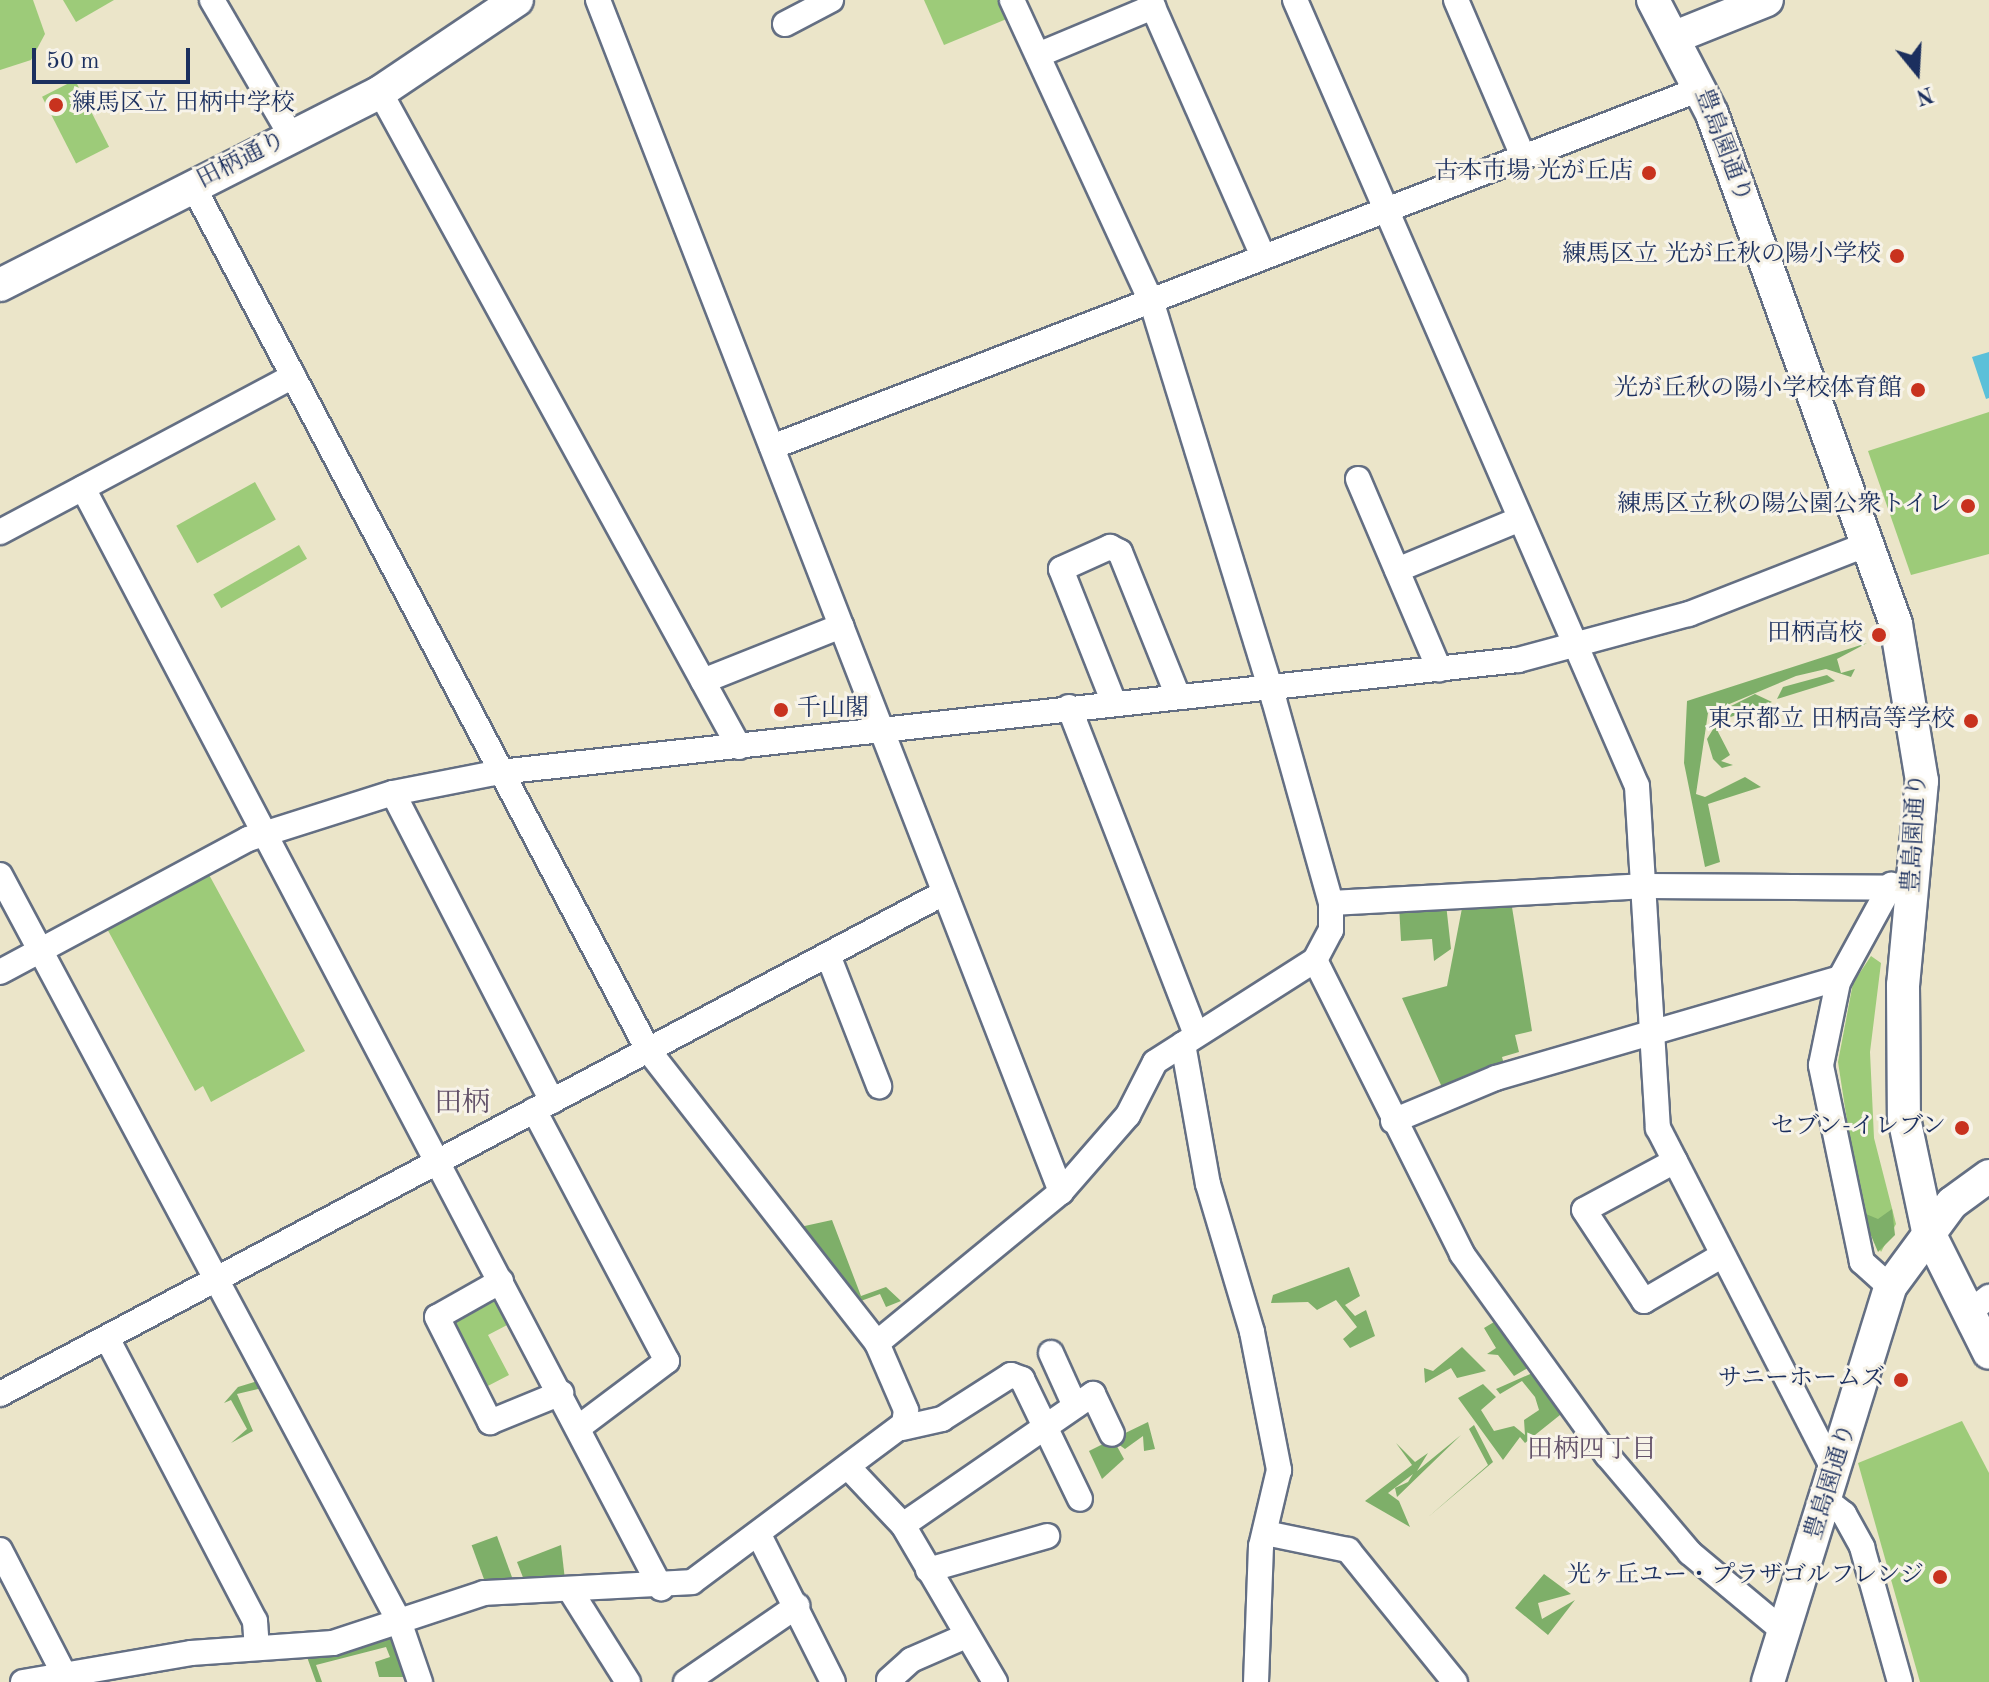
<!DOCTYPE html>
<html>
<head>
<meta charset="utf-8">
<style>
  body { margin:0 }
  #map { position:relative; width:1989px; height:1682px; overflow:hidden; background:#ebe5c9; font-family:"Old Standard TT","Noto Serif JP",serif }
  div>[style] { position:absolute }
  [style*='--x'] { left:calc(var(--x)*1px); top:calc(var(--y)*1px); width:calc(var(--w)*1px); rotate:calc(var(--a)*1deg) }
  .green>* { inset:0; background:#9dcb79; transform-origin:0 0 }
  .forest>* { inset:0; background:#7eaf69; transform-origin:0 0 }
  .water>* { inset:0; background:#5bc0d9 }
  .roads { filter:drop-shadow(2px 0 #646f83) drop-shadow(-2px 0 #646f83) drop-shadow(0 2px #646f83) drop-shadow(0 -2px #646f83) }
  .street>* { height:24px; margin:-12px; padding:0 12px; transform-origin:12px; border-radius:12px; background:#fff }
  .secondary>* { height:32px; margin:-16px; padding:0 16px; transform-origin:16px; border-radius:16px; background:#fff }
  .dots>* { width:22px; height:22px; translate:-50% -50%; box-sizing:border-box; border:4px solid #f7f3e8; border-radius:50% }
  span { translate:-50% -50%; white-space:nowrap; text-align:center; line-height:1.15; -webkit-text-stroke:6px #f7f3e8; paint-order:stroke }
  .poi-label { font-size:24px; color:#1b2f5e }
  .left { translate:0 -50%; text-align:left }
  .right { translate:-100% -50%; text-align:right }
  .street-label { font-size:24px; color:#1b2f5e }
  .neighbourhood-label { font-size:26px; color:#625169 }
  .quarter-label { font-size:28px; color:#625169 }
  .north { position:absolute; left:1877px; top:32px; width:80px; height:80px; -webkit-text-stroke:6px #f7f3e8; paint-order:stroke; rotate:162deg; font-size:22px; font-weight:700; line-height:32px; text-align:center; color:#1b2f5e }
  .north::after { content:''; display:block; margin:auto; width:28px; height:36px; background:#1b2f5e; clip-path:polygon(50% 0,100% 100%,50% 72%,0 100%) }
  .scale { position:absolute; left:32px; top:48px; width:158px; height:36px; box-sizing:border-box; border:4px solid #1b2f5e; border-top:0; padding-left:10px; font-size:24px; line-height:28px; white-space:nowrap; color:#1b2f5e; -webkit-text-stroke:6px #f7f3e8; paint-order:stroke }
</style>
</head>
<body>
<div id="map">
  <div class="green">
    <i style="clip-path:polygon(0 0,33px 0,45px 34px,31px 60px,0 70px)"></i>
    <i style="clip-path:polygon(63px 0,114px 0,76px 22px)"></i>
    <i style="clip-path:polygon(924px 0,1001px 0,1009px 18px,944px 45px)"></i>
    <i style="left:75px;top:80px;width:75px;height:37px;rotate:63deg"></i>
    <i style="clip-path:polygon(1989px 412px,1989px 554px,1911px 575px,1868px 451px)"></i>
    <i style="left:255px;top:482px;width:43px;height:90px;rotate:61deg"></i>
    <i style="left:299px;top:545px;width:16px;height:99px;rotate:60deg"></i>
    <i style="clip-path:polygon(207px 871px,305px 1051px,211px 1102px,203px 1086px,195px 1091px,105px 925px)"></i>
    <i style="clip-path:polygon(1871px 956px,1881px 963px,1870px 1052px,1874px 1138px,1896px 1224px,1881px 1252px,1861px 1212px,1838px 1062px,1853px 983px)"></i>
    <i style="clip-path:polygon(491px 1296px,513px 1322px,488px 1335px,509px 1375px,482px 1389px,449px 1326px)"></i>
    <i style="clip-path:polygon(1962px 1421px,1989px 1473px,1989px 1682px,1920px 1682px,1858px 1463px)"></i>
  </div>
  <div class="forest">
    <i style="clip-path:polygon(1867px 643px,1837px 659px,1841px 673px,1855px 669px,1851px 677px,1826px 669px,1796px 676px,1708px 713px,1696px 794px,1705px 797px,1745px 777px,1761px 787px,1708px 804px,1720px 862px,1705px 867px,1684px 763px,1687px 701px)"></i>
    <i style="clip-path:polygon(1827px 675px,1835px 681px,1777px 699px,1783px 687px)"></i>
    <i style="clip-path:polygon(1755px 694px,1772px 702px,1714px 723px,1715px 714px)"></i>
    <i style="clip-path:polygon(1715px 726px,1730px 755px,1721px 761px,1733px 765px,1722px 768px,1713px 759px,1707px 739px)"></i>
    <i style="clip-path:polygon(1511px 901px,1532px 1031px,1515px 1035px,1519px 1052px,1502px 1057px,1505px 1068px,1445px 1094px,1402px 998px,1447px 986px,1463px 903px)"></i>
    <i style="clip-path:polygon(1446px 904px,1451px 949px,1434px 961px,1432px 939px,1401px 941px,1399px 905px)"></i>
    <i style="clip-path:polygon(1892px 1209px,1895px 1235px,1878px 1252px,1861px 1212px,1878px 1219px)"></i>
    <i style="clip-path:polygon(832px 1220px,861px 1296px,886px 1287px,901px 1301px,886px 1307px,880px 1294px,858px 1302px,800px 1227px)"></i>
    <i style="clip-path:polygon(1349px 1267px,1360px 1296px,1345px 1305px,1355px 1316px,1366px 1310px,1375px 1336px,1350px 1348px,1343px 1339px,1357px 1327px,1336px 1300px,1317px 1310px,1308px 1302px,1271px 1303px,1273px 1295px)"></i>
    <i style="clip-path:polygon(1499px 1319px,1533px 1365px,1514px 1376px,1498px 1355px,1487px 1354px,1496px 1348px,1484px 1328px)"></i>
    <i style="clip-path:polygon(1462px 1347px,1486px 1371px,1457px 1378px,1451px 1368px,1425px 1383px,1424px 1368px,1433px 1371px)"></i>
    <i style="clip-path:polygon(1537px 1371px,1565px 1411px,1525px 1443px,1520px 1437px,1503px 1460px,1458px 1398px,1483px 1384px,1496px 1397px,1481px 1410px,1494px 1431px,1514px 1426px,1525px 1435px,1524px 1420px,1539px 1410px,1535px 1397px,1522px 1381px,1500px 1394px,1496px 1389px)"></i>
    <i style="clip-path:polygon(258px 1381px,262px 1388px,237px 1394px,253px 1431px,231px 1443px,247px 1429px,231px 1400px,224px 1403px,238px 1387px)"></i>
    <i style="clip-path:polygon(1148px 1422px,1155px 1449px,1144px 1451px,1143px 1436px,1125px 1449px,1118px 1444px,1117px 1437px)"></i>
    <i style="clip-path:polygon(1474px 1425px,1493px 1462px,1427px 1518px,1488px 1465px,1469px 1429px)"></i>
    <i style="clip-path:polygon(1461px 1435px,1397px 1497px,1395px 1488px,1408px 1482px,1413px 1474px,1388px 1493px,1399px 1501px,1410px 1527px,1365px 1501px,1412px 1465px,1396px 1443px,1415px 1462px,1428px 1453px,1417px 1471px)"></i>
    <i style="clip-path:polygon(1113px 1439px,1124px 1459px,1102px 1479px,1089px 1451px)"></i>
    <i style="left:497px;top:1536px;width:45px;height:27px;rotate:70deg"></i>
    <i style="clip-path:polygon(561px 1545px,565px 1580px,524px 1580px,517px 1562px)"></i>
    <i style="clip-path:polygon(1544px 1574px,1571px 1594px,1538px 1603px,1542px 1619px,1575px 1600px,1548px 1635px,1515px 1608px)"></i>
    <i style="clip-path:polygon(394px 1633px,404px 1677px,379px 1677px,375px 1662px,390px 1657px,386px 1647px,316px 1665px,322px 1682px,316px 1682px,307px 1657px)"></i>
  </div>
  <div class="water">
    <i style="clip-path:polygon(1989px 352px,1989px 398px,1986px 399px,1972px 357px)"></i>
  </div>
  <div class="roads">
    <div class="street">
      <i style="--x:212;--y:0;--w:157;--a:59.8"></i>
      <i style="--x:598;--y:0;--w:1279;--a:68.77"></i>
      <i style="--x:1150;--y:0;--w:280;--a:66.2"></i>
      <i style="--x:1295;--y:0;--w:857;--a:66.49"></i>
      <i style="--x:1637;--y:786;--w:343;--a:86.5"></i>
      <i style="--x:1658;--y:1128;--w:387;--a:62.8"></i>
      <i style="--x:1456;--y:0;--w:170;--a:66.8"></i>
      <i style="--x:785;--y:24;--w:52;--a:-27.6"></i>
      <i style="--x:1038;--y:55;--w:125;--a:-22.7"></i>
      <i style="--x:380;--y:92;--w:747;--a:61.27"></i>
      <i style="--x:772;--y:447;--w:995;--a:-21.1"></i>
      <i style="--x:1358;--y:479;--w:207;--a:66.9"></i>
      <i style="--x:83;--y:488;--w:1243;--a:62.28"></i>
      <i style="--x:0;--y:532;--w:332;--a:-28"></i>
      <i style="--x:1397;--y:570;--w:133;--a:-22.5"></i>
      <i style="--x:703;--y:681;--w:149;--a:-21.7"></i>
      <i style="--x:1114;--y:703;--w:144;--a:-111.6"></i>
      <i style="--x:1061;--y:569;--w:54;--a:-24.2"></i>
      <i style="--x:1110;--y:547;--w:11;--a:27"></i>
      <i style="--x:1120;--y:552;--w:155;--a:68.1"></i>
      <i style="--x:1069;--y:707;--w:349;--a:68.8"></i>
      <i style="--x:393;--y:793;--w:347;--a:62.7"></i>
      <i style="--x:0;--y:875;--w:846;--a:61.86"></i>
      <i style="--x:399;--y:1621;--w:65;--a:71"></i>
      <i style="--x:1331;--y:903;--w:316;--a:-3.1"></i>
      <i style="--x:1647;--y:886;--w:268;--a:0.4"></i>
      <i style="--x:828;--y:955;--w:141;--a:68.7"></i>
      <i style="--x:1315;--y:960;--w:329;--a:63.4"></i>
      <i style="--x:1462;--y:1254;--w:248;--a:54.2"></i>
      <i style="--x:1607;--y:1455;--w:128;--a:49.7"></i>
      <i style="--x:1690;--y:1553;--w:125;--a:39.8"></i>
      <i style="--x:0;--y:972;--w:281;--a:-28.2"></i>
      <i style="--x:248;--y:839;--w:152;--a:-17.6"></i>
      <i style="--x:393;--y:793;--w:109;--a:-11.1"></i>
      <i style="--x:500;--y:772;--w:1024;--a:-6.28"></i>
      <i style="--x:1518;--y:660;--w:177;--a:-15.1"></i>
      <i style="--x:1689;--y:614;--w:192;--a:-21.4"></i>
      <i style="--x:1183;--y:1044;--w:142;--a:79.9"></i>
      <i style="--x:1208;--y:1184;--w:154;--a:73.4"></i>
      <i style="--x:1252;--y:1332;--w:141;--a:78.9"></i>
      <i style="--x:1279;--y:1470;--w:78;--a:103.3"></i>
      <i style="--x:1261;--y:1546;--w:136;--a:92.1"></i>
      <i style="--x:534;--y:1110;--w:284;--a:62.1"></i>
      <i style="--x:667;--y:1361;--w:110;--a:143.1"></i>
      <i style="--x:1393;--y:1121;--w:112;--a:-22.7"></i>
      <i style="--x:1496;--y:1078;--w:358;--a:-16.2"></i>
      <i style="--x:1675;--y:1161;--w:103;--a:151.7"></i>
      <i style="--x:1584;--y:1210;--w:109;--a:56.6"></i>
      <i style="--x:1644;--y:1301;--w:91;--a:-30.2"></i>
      <i style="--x:501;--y:1281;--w:73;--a:150.6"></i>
      <i style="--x:437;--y:1317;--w:118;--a:63.2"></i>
      <i style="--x:490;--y:1422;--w:77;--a:-22.2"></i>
      <i style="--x:1890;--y:1287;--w:38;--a:-138"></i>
      <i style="--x:1862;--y:1262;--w:201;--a:-101.8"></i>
      <i style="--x:1821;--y:1065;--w:85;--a:-78.4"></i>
      <i style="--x:1838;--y:982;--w:111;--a:-61.3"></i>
      <i style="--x:1967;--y:1314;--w:28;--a:-38"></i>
      <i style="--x:107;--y:1338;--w:319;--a:62.4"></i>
      <i style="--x:255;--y:1621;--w:27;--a:86"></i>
      <i style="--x:877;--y:1343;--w:238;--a:-39.4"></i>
      <i style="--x:1061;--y:1192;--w:102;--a:-49"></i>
      <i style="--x:1128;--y:1115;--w:59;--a:-63"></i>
      <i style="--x:1155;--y:1062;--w:190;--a:-32.5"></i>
      <i style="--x:1315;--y:960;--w:34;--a:-62"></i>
      <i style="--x:1331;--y:930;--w:27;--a:-90"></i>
      <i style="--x:1331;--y:903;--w:211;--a:-105.7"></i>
      <i style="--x:1274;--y:700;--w:418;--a:-107.1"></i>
      <i style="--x:1151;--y:301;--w:332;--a:-114.8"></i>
      <i style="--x:1051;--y:1353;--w:58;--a:65.6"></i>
      <i style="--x:0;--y:1394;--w:1069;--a:-27.96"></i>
      <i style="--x:902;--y:1428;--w:41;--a:-12.7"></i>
      <i style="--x:942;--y:1419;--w:82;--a:-32.5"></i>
      <i style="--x:1011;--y:1375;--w:12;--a:20"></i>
      <i style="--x:1022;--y:1379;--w:133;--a:64.2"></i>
      <i style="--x:850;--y:1469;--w:77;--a:46.6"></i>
      <i style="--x:903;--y:1525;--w:182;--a:59.6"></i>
      <i style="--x:1826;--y:1500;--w:23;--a:38"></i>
      <i style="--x:1844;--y:1514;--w:38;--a:61"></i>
      <i style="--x:1862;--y:1547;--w:140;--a:74.3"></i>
      <i style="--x:903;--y:1525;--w:231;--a:-34.6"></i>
      <i style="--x:1093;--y:1394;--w:44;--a:64.6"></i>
      <i style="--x:1265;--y:1533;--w:85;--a:11.6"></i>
      <i style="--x:1348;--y:1550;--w:170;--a:51"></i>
      <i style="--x:760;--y:1537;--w:162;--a:63.3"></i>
      <i style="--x:0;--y:1550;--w:148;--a:62.7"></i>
      <i style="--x:928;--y:1570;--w:124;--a:-15.9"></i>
      <i style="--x:570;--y:1590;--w:109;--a:57.8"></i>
      <i style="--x:889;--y:1680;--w:30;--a:-42"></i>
      <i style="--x:911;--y:1660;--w:60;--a:-23.6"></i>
      <i style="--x:23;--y:1682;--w:170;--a:-9.8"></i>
      <i style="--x:191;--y:1653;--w:142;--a:-4"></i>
      <i style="--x:333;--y:1643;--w:159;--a:-18.3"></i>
      <i style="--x:484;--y:1593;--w:208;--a:-3"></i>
      <i style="--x:692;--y:1582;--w:264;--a:-36.7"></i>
      <i style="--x:904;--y:1424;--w:14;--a:-82"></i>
      <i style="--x:906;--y:1410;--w:73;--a:-113.4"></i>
      <i style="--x:877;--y:1343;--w:372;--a:-128"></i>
      <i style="--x:648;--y:1050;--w:976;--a:-117.77"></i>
      <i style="--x:686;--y:1682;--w:135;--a:-34.4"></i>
    </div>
    <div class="secondary">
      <i style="--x:1653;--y:0;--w:128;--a:62.6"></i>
      <i style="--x:1712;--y:114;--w:542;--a:70.16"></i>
      <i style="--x:1896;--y:624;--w:159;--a:80.6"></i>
      <i style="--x:1922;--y:781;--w:205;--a:95.3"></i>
      <i style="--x:1903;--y:985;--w:133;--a:89.6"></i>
      <i style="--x:1904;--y:1118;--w:116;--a:78"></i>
      <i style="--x:1928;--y:1231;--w:136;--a:63.4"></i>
      <i style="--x:1675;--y:37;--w:99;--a:-21.9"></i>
      <i style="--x:0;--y:285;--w:426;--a:-26.9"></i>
      <i style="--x:380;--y:92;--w:165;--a:-33.9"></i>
      <i style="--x:1768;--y:1682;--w:413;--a:-72.8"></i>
      <i style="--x:1890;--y:1287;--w:104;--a:-53.6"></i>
      <i style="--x:1952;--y:1203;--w:46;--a:-36.1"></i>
    </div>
  </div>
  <div class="dots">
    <i style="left:56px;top:105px;background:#c8321e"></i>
    <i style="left:1649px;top:173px;background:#c8321e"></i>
    <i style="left:1897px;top:256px;background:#c8321e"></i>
    <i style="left:1918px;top:390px;background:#c8321e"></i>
    <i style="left:1968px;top:506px;background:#c8321e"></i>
    <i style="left:1879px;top:635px;background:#c8321e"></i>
    <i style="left:781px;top:710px;background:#c8321e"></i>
    <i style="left:1971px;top:721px;background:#c8321e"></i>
    <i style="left:1962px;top:1128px;background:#c8321e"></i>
    <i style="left:1901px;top:1380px;background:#c8321e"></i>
    <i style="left:1940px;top:1577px;background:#c8321e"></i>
  </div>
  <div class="poi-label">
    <span class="left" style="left:72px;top:105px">練馬区立 田柄中学校</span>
    <span class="right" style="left:1633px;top:173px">古本市場 光が丘店</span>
    <span class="right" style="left:1881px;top:256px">練馬区立 光が丘秋の陽小学校</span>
    <span class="right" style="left:1902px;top:390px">光が丘秋の陽小学校体育館</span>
    <span class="right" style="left:1952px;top:506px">練馬区立秋の陽公園公衆トイレ</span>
    <span class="right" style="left:1863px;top:635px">田柄高校</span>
    <span class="left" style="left:797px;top:710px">千山閣</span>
    <span class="right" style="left:1955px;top:721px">東京都立 田柄高等学校</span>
    <span class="right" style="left:1946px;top:1128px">セブン-イレブン</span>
    <span class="right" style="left:1885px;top:1380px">サニーホームズ</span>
    <span class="right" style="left:1924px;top:1577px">光ヶ丘ユー・プラザゴルフレンジ</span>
  </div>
  <div class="street-label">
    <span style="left:1722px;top:146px;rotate:69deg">豊島園通り</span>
    <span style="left:242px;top:161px;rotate:-27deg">田柄通り</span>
    <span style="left:1916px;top:833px;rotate:-87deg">豊島園通り</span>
    <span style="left:1832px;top:1482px;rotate:-73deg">豊島園通り</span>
  </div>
  <div class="neighbourhood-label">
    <span style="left:1592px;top:1451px">田柄四丁目</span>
  </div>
  <div class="quarter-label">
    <span style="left:462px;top:1104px">田柄</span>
  </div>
  <div class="north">N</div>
  <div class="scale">50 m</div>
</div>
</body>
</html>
